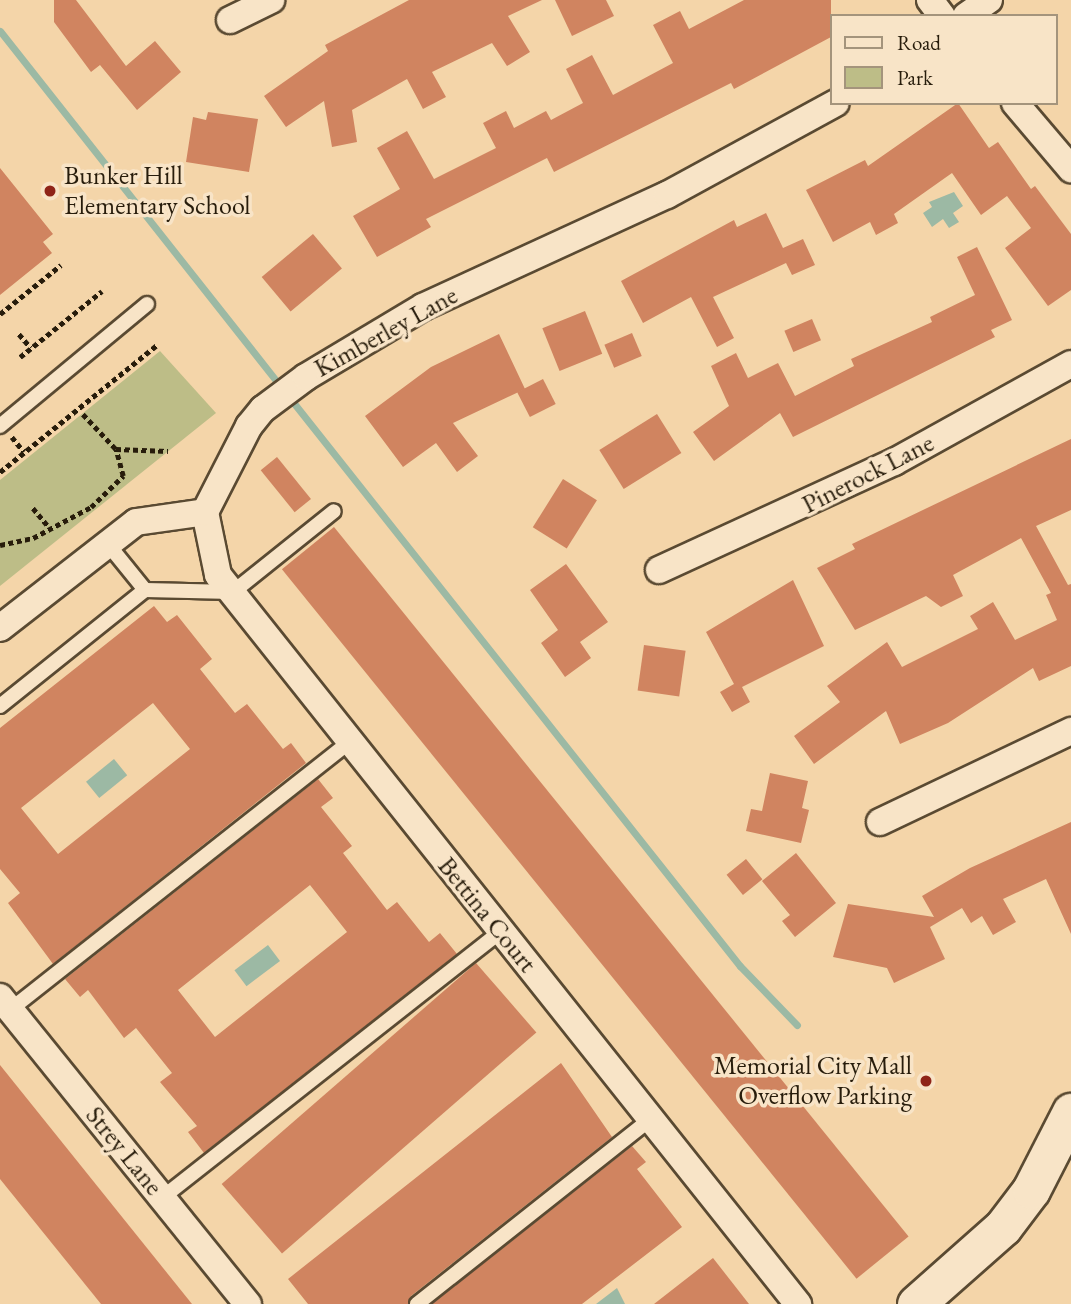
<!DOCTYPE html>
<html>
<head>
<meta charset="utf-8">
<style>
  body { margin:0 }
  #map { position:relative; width:1071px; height:1304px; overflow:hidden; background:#f4d5a9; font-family:"EB Garamond",serif }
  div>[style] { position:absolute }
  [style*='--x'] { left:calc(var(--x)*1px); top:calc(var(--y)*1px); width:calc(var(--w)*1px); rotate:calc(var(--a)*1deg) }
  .green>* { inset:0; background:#bdbd87 }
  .water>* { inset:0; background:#9cb9a4; transform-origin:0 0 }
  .stream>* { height:7px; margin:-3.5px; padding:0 3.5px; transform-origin:3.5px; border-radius:3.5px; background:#9cb9a4 }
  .building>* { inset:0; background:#d08460; transform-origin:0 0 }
  .path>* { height:4.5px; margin-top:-2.25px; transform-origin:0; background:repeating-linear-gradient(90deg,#271c0b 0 5px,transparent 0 8.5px) }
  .roads { filter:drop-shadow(2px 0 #5a4a32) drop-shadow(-2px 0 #5a4a32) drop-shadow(0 2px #5a4a32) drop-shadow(0 -2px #5a4a32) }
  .lane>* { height:14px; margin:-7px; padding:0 7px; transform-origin:7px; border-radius:7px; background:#f8e4c7 }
  .street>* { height:26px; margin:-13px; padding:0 13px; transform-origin:13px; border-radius:13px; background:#f8e4c7 }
  .secondary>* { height:37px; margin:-18.5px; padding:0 18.5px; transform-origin:18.5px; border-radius:18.5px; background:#f8e4c7 }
  .dots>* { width:19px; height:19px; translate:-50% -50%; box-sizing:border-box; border:4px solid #f8e4c7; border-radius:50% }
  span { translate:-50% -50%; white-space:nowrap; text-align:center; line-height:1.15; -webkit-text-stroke:7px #f8e4c7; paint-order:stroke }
  .poi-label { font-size:26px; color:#271c0b }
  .left { translate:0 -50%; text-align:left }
  .right { translate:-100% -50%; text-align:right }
  .street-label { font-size:26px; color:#271c0b }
  .legend { position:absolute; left:830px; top:14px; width:228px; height:91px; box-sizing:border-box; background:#f8e4c7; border:2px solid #a4947c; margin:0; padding:9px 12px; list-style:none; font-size:21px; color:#271c0b }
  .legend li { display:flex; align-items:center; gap:14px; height:35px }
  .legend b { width:35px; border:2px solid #a4947c }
</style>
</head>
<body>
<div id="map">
  <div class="green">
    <i style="clip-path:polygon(160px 351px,216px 413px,0 586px,0 480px)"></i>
  </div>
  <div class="water">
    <i style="clip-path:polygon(954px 192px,963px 206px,953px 213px,959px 222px,949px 228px,943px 219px,932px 227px,923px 213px,932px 207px,929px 202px)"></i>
    <i style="left:114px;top:759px;width:21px;height:36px;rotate:51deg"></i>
    <i style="left:268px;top:945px;width:20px;height:42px;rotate:53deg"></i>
    <i style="clip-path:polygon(617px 1288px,625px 1304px,596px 1304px)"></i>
  </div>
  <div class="stream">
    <i style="--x:0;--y:31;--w:455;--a:51.7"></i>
    <i style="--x:289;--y:397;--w:726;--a:51.6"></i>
    <i style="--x:740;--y:966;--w:82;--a:46"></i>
  </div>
  <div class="building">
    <i style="clip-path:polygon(54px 0,76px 0,126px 66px,155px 41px,181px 72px,137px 110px,100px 65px,91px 72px,54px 22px)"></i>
    <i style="clip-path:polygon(409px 0,542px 0,508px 16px,530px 52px,507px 66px,492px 43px,432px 72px,446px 97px,423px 109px,407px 79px,352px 110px,357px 142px,332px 147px,324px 101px,286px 127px,264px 96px,328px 51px,325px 45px)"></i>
    <i style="clip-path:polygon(555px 0,606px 0,614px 16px,572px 36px)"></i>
    <i style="clip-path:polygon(744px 0,831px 0,831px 37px,734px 89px,731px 83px,554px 172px,547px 158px,426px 219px,431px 227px,377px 257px,353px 216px,400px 189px,377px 148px,407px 131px,434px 179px,496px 148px,483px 123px,506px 111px,514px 128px,546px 111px,551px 120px,583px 103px,566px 69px,592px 55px,613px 95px,673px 63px,653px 25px,680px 11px,689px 29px)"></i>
    <i style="clip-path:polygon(958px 103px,989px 148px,998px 142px,1031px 189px,1035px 186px,1071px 234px,1071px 290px,1048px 306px,1005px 248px,1031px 228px,1007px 196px,981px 215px,952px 173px,894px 214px,898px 223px,876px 235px,870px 222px,833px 242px,806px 190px,865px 160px,868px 166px)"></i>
    <i style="clip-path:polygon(208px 112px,258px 119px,249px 172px,186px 162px,193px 117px,206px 120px)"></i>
    <i style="clip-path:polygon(0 168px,53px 234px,43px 242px,52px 253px,0 295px)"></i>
    <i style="clip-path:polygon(766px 213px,783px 248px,803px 239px,815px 265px,792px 275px,786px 263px,713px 297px,734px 338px,717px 347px,691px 297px,643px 323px,621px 281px,734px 220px,737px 227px)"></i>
    <i style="left:313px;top:234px;width:45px;height:67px;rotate:50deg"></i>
    <i style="clip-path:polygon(977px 247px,1012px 320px,991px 330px,995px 337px,793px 437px,780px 413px,714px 461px,693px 432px,729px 406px,711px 366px,736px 353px,748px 378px,778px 363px,795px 396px,854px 366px,851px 359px,932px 322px,930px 317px,975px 295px,957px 257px)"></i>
    <i style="left:585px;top:311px;width:46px;height:46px;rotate:68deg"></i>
    <i style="left:812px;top:319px;width:23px;height:30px;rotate:67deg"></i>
    <i style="left:632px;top:333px;width:25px;height:30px;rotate:67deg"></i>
    <i style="clip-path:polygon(499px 334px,525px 389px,453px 423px,478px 456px,457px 472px,436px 443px,403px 467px,365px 416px,431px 367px)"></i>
    <i style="left:543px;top:379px;width:28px;height:29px;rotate:63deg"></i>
    <i style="left:657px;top:414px;width:46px;height:68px;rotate:58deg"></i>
    <i style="clip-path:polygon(1071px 439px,1071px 510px,1036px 526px,1068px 585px,1071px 584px,1071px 666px,1039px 681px,1033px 668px,948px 723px,900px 744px,886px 711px,814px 764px,794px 736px,840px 702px,827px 686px,887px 642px,902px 667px,978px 629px,970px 616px,993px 602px,1015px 640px,1057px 620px,1046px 595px,1051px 593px,1021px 538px,953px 575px,963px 596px,941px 607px,926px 596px,855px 630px,817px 568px,855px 549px,852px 544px)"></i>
    <i style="left:277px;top:457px;width:54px;height:21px;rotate:51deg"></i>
    <i style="left:563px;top:479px;width:40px;height:57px;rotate:32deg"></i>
    <i style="left:334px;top:527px;width:913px;height:67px;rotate:51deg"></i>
    <i style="clip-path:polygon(566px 564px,608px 622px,580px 642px,591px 658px,565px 677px,541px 643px,558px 630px,530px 590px)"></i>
    <i style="clip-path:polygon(793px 580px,824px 646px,742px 687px,750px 702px,732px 712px,720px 692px,734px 684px,706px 632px)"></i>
    <i style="clip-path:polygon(evenodd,154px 606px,167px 622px,177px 615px,212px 659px,200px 669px,235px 713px,247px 704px,283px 749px,291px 743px,306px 763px,53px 964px,8px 903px,20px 893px,0 869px,0 728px,154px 606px,153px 703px,190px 749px,58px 854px,21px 808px,153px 703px)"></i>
    <i style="left:644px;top:645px;width:42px;height:46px;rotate:8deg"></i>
    <i style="clip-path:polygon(770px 773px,808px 781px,802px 808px,809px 810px,801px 843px,746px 831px,751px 809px,762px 811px)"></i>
    <i style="clip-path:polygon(evenodd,318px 779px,333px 798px,321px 807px,352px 846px,343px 853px,387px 910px,397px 902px,429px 942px,440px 933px,457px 954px,204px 1153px,188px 1132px,197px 1126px,160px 1082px,172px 1073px,136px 1028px,124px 1038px,88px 990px,80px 997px,65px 979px,318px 779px,310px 885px,347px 932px,215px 1037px,178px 990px,310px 885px)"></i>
    <i style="clip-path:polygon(1071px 822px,1071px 934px,1046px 879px,1003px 899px,1016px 922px,993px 935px,982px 916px,971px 923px,962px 908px,930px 927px,945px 959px,894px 983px,887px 968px,833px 957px,848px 904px,934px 917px,922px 896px,970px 868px)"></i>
    <i style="clip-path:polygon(796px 853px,836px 903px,795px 937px,782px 921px,790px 915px,762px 881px)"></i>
    <i style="left:746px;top:859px;width:26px;height:25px;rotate:51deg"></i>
    <i style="left:476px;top:963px;width:92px;height:337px;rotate:49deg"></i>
    <i style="clip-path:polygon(561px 1063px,612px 1137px,411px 1296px,408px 1304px,308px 1304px,288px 1279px)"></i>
    <i style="clip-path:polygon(0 1065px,192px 1304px,101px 1304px,0 1179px)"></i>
    <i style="clip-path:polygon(632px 1146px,646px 1162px,637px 1169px,682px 1227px,582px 1304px,432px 1304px)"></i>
    <i style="clip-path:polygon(713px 1258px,749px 1304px,654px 1304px)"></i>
  </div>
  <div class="path">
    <i style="--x:0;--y:314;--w:78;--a:-38.8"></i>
    <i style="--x:19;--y:334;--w:18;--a:49"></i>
    <i style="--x:20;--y:357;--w:105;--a:-38.8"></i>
    <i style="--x:83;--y:414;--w:48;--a:46.7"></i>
    <i style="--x:116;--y:449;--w:52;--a:2.2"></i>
    <i style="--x:12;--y:437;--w:19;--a:51"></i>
    <i style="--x:0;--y:472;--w:203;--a:-39"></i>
    <i style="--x:33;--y:508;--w:25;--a:50"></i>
    <i style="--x:0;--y:545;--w:34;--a:-12"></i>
    <i style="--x:33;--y:538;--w:66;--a:-28.1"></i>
    <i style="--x:91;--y:507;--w:45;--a:-44.1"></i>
    <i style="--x:123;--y:476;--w:28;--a:-105"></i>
  </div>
  <div class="roads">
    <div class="lane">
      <i style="--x:0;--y:426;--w:191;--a:-39.7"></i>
      <i style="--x:107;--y:543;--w:60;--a:51"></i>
      <i style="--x:0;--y:706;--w:186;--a:-38.7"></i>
      <i style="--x:145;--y:590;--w:88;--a:1.3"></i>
      <i style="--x:233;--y:592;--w:129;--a:-38.7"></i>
      <i style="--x:10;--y:1010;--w:432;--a:-38.3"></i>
      <i style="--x:162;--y:1198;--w:430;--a:-38.2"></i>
      <i style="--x:417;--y:1304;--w:298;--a:-38.4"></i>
    </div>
    <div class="street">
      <i style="--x:930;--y:0;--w:20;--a:53"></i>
      <i style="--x:966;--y:16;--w:28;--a:-35"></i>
      <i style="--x:230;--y:20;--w:46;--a:-26"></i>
      <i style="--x:1015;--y:103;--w:87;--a:49.7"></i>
      <i style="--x:205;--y:512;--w:64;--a:78.3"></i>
      <i style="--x:218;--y:575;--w:932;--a:51.49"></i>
      <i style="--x:659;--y:570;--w:259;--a:-24.7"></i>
      <i style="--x:894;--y:462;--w:202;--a:-29"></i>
      <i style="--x:0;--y:628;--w:172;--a:-37.9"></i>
      <i style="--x:136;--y:522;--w:70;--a:-8.2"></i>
      <i style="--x:205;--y:512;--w:97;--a:-62.9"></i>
      <i style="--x:249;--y:426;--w:22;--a:-51"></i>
      <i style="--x:263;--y:409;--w:54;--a:-36.7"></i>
      <i style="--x:306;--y:377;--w:136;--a:-30.9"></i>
      <i style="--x:423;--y:307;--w:268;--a:-24.7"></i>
      <i style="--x:667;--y:195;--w:192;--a:-28.6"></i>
      <i style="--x:880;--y:822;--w:212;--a:-25.5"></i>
      <i style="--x:0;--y:997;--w:395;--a:51.1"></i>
    </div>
    <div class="secondary">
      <i style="--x:916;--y:1304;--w:116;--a:-41.5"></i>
      <i style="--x:1003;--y:1227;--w:46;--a:-52.9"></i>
      <i style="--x:1031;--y:1190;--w:88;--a:-62.9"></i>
    </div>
  </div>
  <div class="dots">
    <i style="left:50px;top:191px;background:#8f2418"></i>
    <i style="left:926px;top:1081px;background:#8f2418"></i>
  </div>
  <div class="poi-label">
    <span class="left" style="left:64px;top:191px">Bunker Hill<br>Elementary School</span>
    <span class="right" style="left:912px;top:1081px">Memorial City Mall<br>Overflow Parking</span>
  </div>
  <div class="street-label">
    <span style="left:386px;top:332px;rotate:-29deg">Kimberley Lane</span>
    <span style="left:868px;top:474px;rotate:-27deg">Pinerock Lane</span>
    <span style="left:487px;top:915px;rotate:51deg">Bettina Court</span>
    <span style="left:124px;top:1151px;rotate:51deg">Strey Lane</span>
  </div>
  <ul class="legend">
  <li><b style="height:9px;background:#f8e4c7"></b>Road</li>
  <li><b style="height:19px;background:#bdbd87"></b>Park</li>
  </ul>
</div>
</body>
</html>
